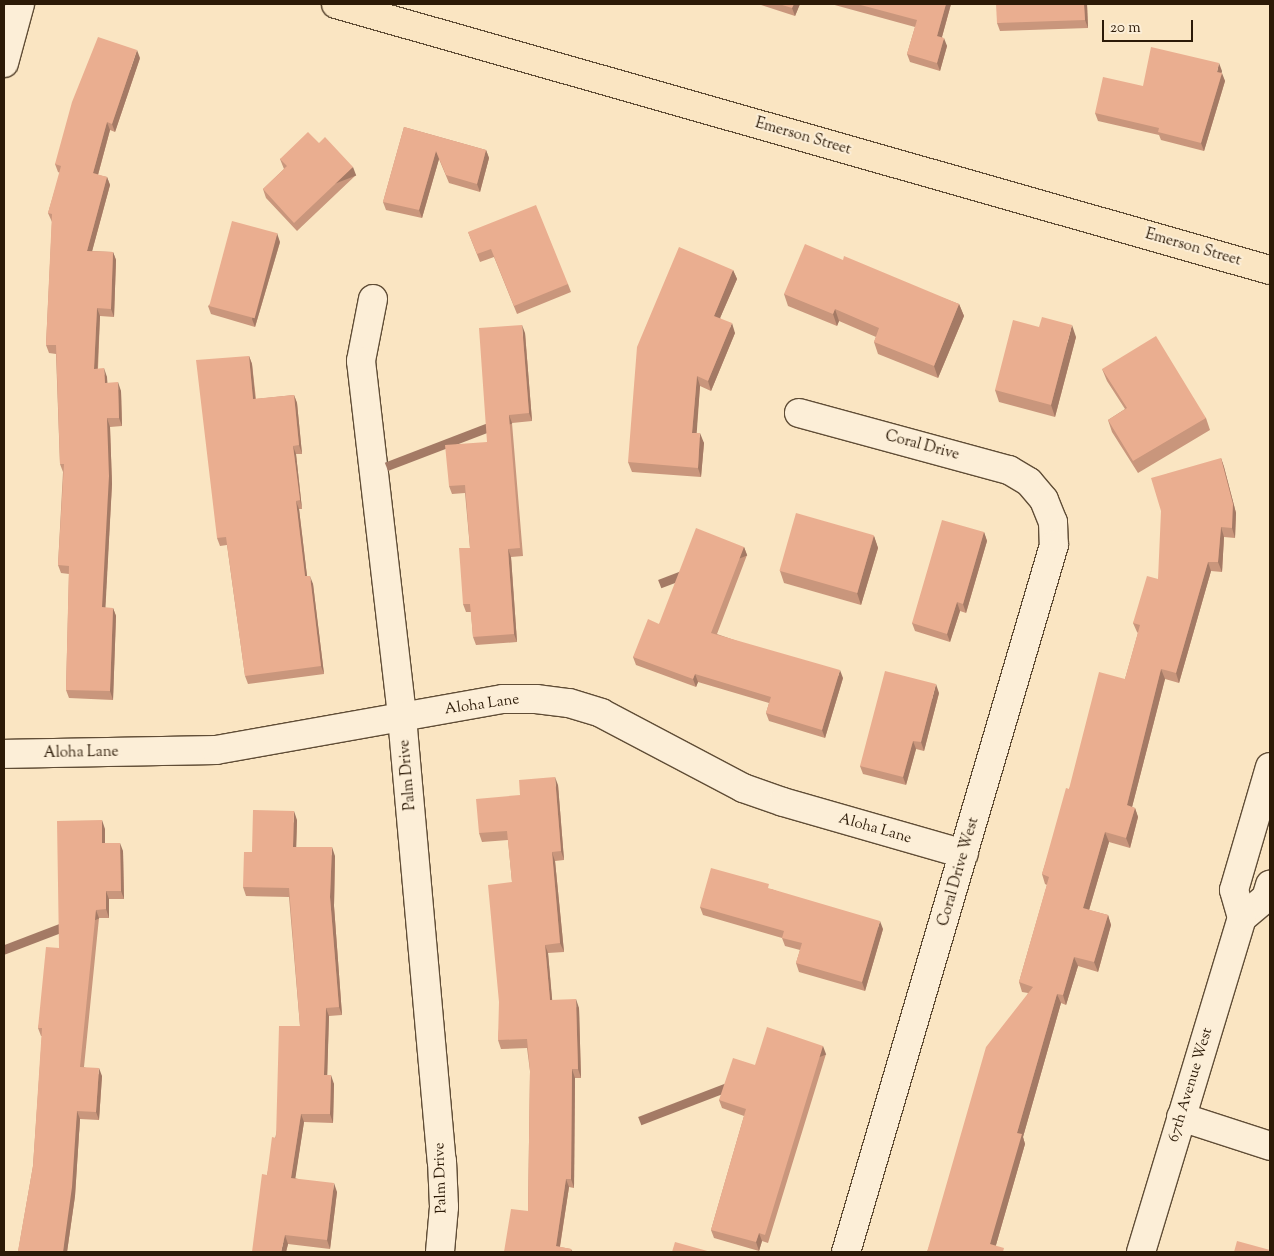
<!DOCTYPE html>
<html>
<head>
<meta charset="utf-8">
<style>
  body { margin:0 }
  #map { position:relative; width:1274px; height:1256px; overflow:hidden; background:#fae5c2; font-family:"Sorts Mill Goudy",serif }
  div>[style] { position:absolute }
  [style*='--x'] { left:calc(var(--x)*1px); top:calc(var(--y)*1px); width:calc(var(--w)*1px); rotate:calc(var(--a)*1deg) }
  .roads { filter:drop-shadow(1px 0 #604d36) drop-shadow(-1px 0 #604d36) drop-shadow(0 1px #604d36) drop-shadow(0 -1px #604d36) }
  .minor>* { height:28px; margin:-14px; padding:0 14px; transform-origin:14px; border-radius:14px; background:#fceed7 }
  .major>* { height:28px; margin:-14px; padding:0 14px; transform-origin:14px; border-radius:14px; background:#fae5c2 }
  .wall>* { inset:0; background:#c9967c }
  .shaded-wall>* { inset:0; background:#a47a65; transform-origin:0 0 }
  .building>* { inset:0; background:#eaae90; transform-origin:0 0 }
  span { translate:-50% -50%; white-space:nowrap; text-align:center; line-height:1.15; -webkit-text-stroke:4px #fceed7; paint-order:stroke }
  .street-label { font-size:15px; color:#2c1a07 }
  .frame { position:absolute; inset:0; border:5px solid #2c1a07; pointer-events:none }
  .scale { position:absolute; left:1102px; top:20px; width:91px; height:22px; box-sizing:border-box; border:2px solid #2c1a07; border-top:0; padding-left:6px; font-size:15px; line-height:18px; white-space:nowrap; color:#2c1a07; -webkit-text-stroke:4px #fceed7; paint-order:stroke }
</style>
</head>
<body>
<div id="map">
  <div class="roads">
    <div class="minor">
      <i style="--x:4;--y:63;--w:61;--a:-74.8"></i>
      <i style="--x:373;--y:299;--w:63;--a:101"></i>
      <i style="--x:361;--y:361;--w:358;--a:83.4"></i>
      <i style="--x:402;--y:717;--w:446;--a:84.9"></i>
      <i style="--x:442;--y:1161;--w:46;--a:87.5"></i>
      <i style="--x:444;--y:1207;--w:45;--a:95.1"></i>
      <i style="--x:799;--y:413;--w:218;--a:15.2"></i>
      <i style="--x:1009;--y:470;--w:23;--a:31"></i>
      <i style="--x:1029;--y:482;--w:23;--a:50"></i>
      <i style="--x:1044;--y:500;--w:24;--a:68"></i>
      <i style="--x:1053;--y:522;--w:23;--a:88"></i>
      <i style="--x:1054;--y:545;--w:737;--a:106.39"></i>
      <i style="--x:4;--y:754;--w:212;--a:-1.1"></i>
      <i style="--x:216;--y:750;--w:291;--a:-10.1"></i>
      <i style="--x:503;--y:699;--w:33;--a:0"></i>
      <i style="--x:536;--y:699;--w:33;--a:7"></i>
      <i style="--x:569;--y:703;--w:34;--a:17"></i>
      <i style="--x:601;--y:713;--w:161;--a:27.8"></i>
      <i style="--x:743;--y:788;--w:42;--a:19.3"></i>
      <i style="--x:783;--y:802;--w:188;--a:16"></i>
      <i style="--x:1242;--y:918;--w:31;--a:-40"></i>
      <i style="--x:1266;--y:898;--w:14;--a:-73"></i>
      <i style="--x:1181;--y:1117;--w:94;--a:18"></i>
      <i style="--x:1141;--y:1252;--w:349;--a:-73.2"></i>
      <i style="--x:1242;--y:918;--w:29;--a:-106"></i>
      <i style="--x:1234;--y:890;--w:128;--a:-73.7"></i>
    </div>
    <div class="major">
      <i style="--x:336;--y:4;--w:971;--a:15.9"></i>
    </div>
  </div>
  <div class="wall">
    <i style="clip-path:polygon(758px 4px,800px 4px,795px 16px)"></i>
    <i style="clip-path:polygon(831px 4px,951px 4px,942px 37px,947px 46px,940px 71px,910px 62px,907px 54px,915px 27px)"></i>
    <i style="clip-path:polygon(1087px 4px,1088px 28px,1000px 31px,997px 23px)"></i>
    <i style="clip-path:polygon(140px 58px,115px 132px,110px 130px,98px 175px,107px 177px,110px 185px,92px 251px,113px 252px,116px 260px,114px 317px,100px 316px,98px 369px,107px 377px,107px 383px,121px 391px,122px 426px,110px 427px,112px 484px,105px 608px,113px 608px,116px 616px,113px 700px,69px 698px,66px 690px,69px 574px,61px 573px,58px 565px,63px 472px,60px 464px,56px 354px,49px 353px,46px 345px,52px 222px,48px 213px,60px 173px,58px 172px,55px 164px)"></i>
    <i style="clip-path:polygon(1222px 71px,1221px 73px,1225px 81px,1204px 151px,1161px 140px,1159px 135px,1098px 121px,1095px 113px,1143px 86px)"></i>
    <i style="clip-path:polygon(404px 127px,486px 150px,489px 158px,480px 192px,449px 183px,439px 159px,422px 218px,386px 210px,383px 202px)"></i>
    <i style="clip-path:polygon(319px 143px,356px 175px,297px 231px,266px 198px,263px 189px,284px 169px,280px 159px)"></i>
    <i style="clip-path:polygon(468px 232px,568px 284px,571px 292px,517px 314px,494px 257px,480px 262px)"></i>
    <i style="clip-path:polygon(280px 242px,255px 327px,211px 314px,208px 306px)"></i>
    <i style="clip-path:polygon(843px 260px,959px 304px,964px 316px,938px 378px,878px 354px,874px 342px,876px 337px,839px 321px,837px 326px,788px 306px,784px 294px)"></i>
    <i style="clip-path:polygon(733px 270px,737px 279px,720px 318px,735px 333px,711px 391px,700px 386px,696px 433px,704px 443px,701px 477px,632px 472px,628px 462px)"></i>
    <i style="clip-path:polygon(525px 333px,532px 421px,512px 423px,523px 556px,511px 557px,517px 642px,476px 645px,473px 637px,471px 612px,466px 612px,463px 604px,470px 548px,465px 493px,452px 494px,449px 486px,487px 442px)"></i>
    <i style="clip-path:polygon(1076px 337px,1055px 417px,999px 402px,995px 390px)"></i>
    <i style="clip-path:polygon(249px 356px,252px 364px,256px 399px,294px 395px,297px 403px,302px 454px,296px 454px,302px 509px,299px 509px,307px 576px,313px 584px,324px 674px,248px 684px,245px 676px,227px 545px,220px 546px,217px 538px)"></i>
    <i style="clip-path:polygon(1102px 369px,1206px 418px,1210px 430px,1138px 473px,1112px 432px,1108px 420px,1125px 409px,1107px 381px)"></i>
    <i style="clip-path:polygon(1221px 458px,1224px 467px,1236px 513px,1235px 538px,1224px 537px,1222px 572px,1211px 571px,1179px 683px,1165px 679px,1132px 807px,1135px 808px,1138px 817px,1130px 848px,1109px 842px,1089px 910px,1108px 915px,1111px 925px,1098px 972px,1078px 966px,1066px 1005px,1061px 1003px,1023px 1137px,1025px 1144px,996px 1245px,927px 1252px,1028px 993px,1022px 992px,1019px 982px,1047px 885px,1045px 884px,1042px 874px,1069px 789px,1125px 679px,1138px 633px,1137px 632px,1133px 623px,1158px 579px)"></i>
    <i style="clip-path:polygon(984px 532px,987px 541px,966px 613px,960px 611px,950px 642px,915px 631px,912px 623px)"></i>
    <i style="clip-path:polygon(874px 536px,878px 548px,861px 605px,784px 583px,780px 571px)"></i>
    <i style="clip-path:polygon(744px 547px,747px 555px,717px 634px,843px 678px,825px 738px,769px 721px,766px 713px,769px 703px,698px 682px,696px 687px,636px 665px,633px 657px,659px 624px)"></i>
    <i style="clip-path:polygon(939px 693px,924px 751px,916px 749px,906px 785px,863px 774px,860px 766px)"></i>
    <i style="clip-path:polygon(558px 785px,564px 860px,555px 861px,564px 952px,548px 953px,552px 1000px,579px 1008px,581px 1078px,575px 1078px,574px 1188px,569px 1187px,560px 1247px,571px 1249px,573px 1252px,504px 1252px,528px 1211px,530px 1071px,527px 1048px,501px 1049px,498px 1040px,512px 882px,508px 840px,482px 842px,479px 833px)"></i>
    <i style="clip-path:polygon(297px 820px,296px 847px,335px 856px,334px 906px,342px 1015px,329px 1016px,327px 1075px,334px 1084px,333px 1123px,304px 1122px,295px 1178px,337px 1192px,330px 1249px,288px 1244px,286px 1252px,267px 1175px,300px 1026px,289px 897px,246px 896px,243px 887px,252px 852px)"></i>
    <i style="clip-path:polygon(105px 829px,105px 843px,123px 851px,124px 899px,109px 899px,109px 918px,99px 918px,84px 1067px,102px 1076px,99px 1120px,80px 1119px,75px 1196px,67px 1252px,18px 1252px,33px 1166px,42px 1036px,41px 1036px,38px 1028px,59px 948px)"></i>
    <i style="clip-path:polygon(771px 889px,883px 929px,865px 991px,799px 972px,796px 963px,800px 950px,785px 946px,782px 938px,703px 915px,700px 907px)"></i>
    <i style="clip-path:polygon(826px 1054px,768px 1243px,762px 1241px,759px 1251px,714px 1238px,711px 1230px,744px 1116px,722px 1108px,719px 1100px,755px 1065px)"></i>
  </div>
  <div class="shaded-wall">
    <i style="clip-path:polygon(794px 4px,800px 4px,795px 16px,792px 8px)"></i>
    <i style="clip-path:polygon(946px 4px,951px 4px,940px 44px,937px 36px)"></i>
    <i style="clip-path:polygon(1084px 4px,1087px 4px,1088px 28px,1085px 20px)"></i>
    <i style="clip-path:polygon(944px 38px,947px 46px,940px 71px,937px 63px)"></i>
    <i style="clip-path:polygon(137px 50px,140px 58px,115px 132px,112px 124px)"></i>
    <i style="clip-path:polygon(1219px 63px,1222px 71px,1220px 80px,1217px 72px)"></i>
    <i style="clip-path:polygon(1222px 73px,1225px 81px,1204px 151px,1201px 143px)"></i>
    <i style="clip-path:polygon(107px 122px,110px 130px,96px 182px,93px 173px)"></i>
    <i style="clip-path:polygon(486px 150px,489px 158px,480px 192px,477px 184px)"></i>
    <i style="clip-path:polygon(436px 151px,439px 159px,422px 218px,419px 210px)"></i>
    <i style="left:353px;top:167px;width:9px;height:81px;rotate:69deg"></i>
    <i style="clip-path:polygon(107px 177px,110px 185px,90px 259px,87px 251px)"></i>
    <i style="clip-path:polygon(277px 233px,280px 242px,255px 327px,252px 319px)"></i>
    <i style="clip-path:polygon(113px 252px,116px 260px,114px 317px,111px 309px)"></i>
    <i style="clip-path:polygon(733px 270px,737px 279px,717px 325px,714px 316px)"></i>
    <i style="clip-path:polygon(959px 304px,964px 316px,938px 378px,934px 366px)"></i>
    <i style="clip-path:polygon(97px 308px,100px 316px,97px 377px,94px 369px)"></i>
    <i style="clip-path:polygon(835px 309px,839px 321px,837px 326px,833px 314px)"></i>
    <i style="clip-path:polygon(732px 323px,735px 333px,711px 391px,708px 381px)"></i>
    <i style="clip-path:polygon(522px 325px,525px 333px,532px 421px,529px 413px)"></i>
    <i style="clip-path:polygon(1072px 325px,1076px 337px,1055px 417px,1051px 405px)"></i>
    <i style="clip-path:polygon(249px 356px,252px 364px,256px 407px,253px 399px)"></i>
    <i style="clip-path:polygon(104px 368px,107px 377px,108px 391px,105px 383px)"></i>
    <i style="clip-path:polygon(697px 376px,700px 386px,696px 443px,692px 433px)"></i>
    <i style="clip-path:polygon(118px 382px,121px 391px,122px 426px,119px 418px)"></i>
    <i style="clip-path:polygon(294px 395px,297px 403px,302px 454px,299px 445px)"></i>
    <i style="left:509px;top:415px;width:9px;height:133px;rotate:69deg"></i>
    <i style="clip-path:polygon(107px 418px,110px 427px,112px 484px,105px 616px,102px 607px)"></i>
    <i style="clip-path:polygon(700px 433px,704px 443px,701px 477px,698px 468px)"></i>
    <i style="clip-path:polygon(293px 446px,296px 454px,302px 509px,300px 500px)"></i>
    <i style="clip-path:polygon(1221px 458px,1224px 467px,1236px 513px,1235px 538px,1232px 528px)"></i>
    <i style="clip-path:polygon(296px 501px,299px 509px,308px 584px,305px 576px)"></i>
    <i style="clip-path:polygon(1221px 527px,1224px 537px,1222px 572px,1218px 562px)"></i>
    <i style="clip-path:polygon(984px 532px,987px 541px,966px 613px,963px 604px)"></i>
    <i style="clip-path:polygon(874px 536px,878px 548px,861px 605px,857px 593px)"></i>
    <i style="left:744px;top:547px;width:9px;height:92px;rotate:69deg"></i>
    <i style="clip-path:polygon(508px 549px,511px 557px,517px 642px,514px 634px)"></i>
    <i style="clip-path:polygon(1208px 562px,1211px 571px,1179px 683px,1176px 673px)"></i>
    <i style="clip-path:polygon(310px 576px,313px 584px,324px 674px,321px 666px)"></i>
    <i style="clip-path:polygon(957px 602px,960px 611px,950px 642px,947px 634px)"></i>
    <i style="clip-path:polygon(113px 608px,116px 616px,113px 700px,110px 691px)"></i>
    <i style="clip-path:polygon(1161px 669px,1165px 679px,1130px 815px,1127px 805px)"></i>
    <i style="clip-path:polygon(840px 670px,843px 678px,825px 738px,822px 730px)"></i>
    <i style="clip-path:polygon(695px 674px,698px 682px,696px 687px,693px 679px)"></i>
    <i style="clip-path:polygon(936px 684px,939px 693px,924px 751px,921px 742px)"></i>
    <i style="clip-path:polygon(913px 741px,916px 749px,906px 785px,903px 777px)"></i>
    <i style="clip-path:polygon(555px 777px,558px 785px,564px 860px,561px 851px)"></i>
    <i style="clip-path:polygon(1135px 808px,1138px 817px,1130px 848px,1126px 838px)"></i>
    <i style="clip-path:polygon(294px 811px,297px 820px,296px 855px,293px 847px)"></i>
    <i style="clip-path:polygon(102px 820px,105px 829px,105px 851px,102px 843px)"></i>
    <i style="clip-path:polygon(1105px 832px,1109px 842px,1087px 917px,1083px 908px)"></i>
    <i style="clip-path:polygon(120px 843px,123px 851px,124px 899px,121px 891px)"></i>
    <i style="clip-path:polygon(332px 847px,335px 856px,334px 906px,342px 1015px,339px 1007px,330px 897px)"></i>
    <i style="clip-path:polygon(552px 852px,555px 861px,564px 952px,560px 943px)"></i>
    <i style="clip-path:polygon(106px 891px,109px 899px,109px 918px,106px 909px)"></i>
    <i style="left:96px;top:910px;width:9px;height:158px;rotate:69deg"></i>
    <i style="clip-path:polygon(1108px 915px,1111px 925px,1098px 972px,1094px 962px)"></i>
    <i style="clip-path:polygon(880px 921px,883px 929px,865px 991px,862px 982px)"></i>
    <i style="clip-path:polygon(545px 945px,548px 953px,553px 1009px,550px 1000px)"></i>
    <i style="clip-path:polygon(1074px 957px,1078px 966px,1066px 1005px,1063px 995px)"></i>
    <i style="clip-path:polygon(1057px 994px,1061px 1003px,1023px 1137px,1025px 1144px,994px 1252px,990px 1244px,1017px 1133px)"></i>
    <i style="clip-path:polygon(576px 999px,579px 1008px,581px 1078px,578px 1069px)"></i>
    <i style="clip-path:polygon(326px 1008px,329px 1016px,327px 1084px,324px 1075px)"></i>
    <i style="left:823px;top:1046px;width:9px;height:198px;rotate:69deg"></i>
    <i style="clip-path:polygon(99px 1068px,102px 1076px,99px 1120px,96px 1112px)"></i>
    <i style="clip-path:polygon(572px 1069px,575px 1078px,574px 1188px,571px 1179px)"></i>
    <i style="clip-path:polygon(331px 1075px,334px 1084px,333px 1123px,330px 1114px)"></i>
    <i style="clip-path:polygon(77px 1111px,80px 1119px,75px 1196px,67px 1252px,63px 1252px)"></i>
    <i style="clip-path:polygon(301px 1114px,304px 1122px,294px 1187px,291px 1178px)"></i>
    <i style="clip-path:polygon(566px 1179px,569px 1187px,559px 1252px,556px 1246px)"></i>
    <i style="clip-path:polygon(334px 1183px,337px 1192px,330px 1249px,327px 1240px)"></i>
    <i style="clip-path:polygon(759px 1233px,762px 1241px,759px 1251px,756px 1242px)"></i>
    <i style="clip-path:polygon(285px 1235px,288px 1244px,286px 1252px,281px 1252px)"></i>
  </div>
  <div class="building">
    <i style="clip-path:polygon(779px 4px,794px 4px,792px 8px)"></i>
    <i style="clip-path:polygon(857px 4px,946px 4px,937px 36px,944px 38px,937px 63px,907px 54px,917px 20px)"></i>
    <i style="clip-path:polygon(996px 4px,1084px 4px,1085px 20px,997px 23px)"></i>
    <i style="clip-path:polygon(98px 37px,137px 50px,112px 124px,107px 122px,93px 173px,107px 177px,87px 251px,113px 252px,111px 309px,97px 308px,94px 369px,104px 368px,105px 383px,118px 382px,119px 418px,107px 418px,109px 476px,102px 607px,113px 608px,110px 691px,66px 690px,69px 566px,58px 565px,64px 464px,60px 464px,56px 345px,46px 345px,52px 214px,48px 213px,61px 166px,55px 164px,72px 102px)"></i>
    <i style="clip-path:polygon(1151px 47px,1219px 63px,1217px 72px,1222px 73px,1201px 143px,1158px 132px,1159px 128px,1095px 113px,1103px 77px,1143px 86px)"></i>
    <i style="clip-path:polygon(404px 127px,486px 150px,477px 184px,446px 175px,436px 151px,419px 210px,383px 202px)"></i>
    <i style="clip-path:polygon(308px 132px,319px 143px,325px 137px,353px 167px,294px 223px,263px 189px,287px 166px,280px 159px)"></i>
    <i style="clip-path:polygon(536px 205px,568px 284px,514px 306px,491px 249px,477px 254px,468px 232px)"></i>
    <i style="left:232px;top:221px;width:47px;height:88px;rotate:15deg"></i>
    <i style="clip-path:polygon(805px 244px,843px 260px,844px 256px,959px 304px,934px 366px,874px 342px,879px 328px,835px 309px,833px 314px,784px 294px)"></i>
    <i style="clip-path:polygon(679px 247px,733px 270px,714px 316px,732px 323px,708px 381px,697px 376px,692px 433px,700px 433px,698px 468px,628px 462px,637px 347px)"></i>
    <i style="clip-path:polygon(1042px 317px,1072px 325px,1051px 405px,995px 390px,1013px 320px,1039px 327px)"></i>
    <i style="clip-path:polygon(522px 325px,529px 413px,509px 415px,520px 548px,508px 549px,514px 634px,473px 637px,470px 604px,463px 604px,459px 548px,470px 548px,465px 485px,449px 486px,445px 445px,487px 442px,479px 328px)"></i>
    <i style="clip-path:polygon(1156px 336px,1206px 418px,1133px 461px,1108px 420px,1127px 408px,1102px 369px)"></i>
    <i style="clip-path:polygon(249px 356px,253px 399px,294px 395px,299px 445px,293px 446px,300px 500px,296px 501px,305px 576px,310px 576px,321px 666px,245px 676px,226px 537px,217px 538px,196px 360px)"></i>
    <i style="clip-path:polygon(1221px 458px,1233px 504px,1232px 528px,1221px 527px,1218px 562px,1208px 562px,1176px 673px,1161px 669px,1127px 805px,1135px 808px,1126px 838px,1105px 832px,1083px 908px,1108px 915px,1094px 962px,1074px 957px,1063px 995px,1057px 994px,1017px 1133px,1022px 1134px,990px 1244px,1004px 1248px,1003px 1252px,927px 1252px,986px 1047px,1033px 987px,1019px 982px,1049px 877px,1042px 874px,1066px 788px,1069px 789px,1099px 672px,1125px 679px,1140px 625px,1133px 623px,1147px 576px,1158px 579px,1161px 511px,1151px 478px)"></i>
    <i style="left:796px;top:513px;width:81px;height:60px;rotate:16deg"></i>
    <i style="clip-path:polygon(942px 520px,984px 532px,963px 604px,957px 602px,947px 634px,912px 623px)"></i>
    <i style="clip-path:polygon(696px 528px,744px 547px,711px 633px,840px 670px,822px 730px,766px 713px,771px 697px,695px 674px,693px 679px,633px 657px,648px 619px,659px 624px)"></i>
    <i style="clip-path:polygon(885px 671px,936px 684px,921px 742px,913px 741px,903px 777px,860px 766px)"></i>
    <i style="clip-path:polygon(555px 777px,561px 851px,552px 852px,560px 943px,545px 945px,550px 1000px,576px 999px,578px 1069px,572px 1069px,571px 1179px,566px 1179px,556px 1246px,571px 1249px,571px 1252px,504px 1252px,511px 1209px,528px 1211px,530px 1071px,527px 1039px,498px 1040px,499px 1002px,488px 885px,512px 882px,507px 831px,479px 833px,476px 799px,520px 795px,519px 780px)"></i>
    <i style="clip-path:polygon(253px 810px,294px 811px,293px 847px,332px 847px,330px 897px,339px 1007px,326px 1008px,324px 1075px,331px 1075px,330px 1114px,301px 1114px,291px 1178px,334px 1183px,327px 1240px,285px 1235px,281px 1252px,252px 1252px,262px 1174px,267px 1175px,272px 1137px,276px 1138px,279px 1026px,300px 1026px,289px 888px,243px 887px,244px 852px,252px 852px)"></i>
    <i style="clip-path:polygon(102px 820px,102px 843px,120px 843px,121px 891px,106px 891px,106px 909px,96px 910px,80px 1067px,99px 1068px,96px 1112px,77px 1111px,72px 1187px,63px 1252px,23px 1252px,18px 1251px,33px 1166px,42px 1028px,38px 1028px,46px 947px,59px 948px,57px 821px)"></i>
    <i style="clip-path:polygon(711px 868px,769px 884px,768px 888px,880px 921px,862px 982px,796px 963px,802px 943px,782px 938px,784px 931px,700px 907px)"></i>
    <i style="clip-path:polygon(767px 1027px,823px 1046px,765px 1235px,759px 1233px,756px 1242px,711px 1230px,746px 1109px,719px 1100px,733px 1058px,755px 1065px)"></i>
    <i style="clip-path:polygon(1237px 1241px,1270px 1250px,1270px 1252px,1234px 1252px)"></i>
    <i style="clip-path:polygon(675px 1242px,711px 1252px,672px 1252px)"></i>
  </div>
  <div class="street-label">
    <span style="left:803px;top:137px;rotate:16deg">Emerson Street</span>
    <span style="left:1193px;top:248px;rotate:16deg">Emerson Street</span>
    <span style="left:922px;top:446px;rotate:15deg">Coral Drive</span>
    <span style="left:482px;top:705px;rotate:-8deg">Aloha Lane</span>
    <span style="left:81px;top:753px;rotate:-1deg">Aloha Lane</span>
    <span style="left:408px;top:775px;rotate:-95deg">Palm Drive</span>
    <span style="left:875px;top:829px;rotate:16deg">Aloha Lane</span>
    <span style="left:959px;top:872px;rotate:-74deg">Coral Drive West</span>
    <span style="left:1191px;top:1085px;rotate:-73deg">67th Avenue West</span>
    <span style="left:441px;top:1178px;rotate:-92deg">Palm Drive</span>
  </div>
  <div class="frame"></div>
  <div class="scale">20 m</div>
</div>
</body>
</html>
